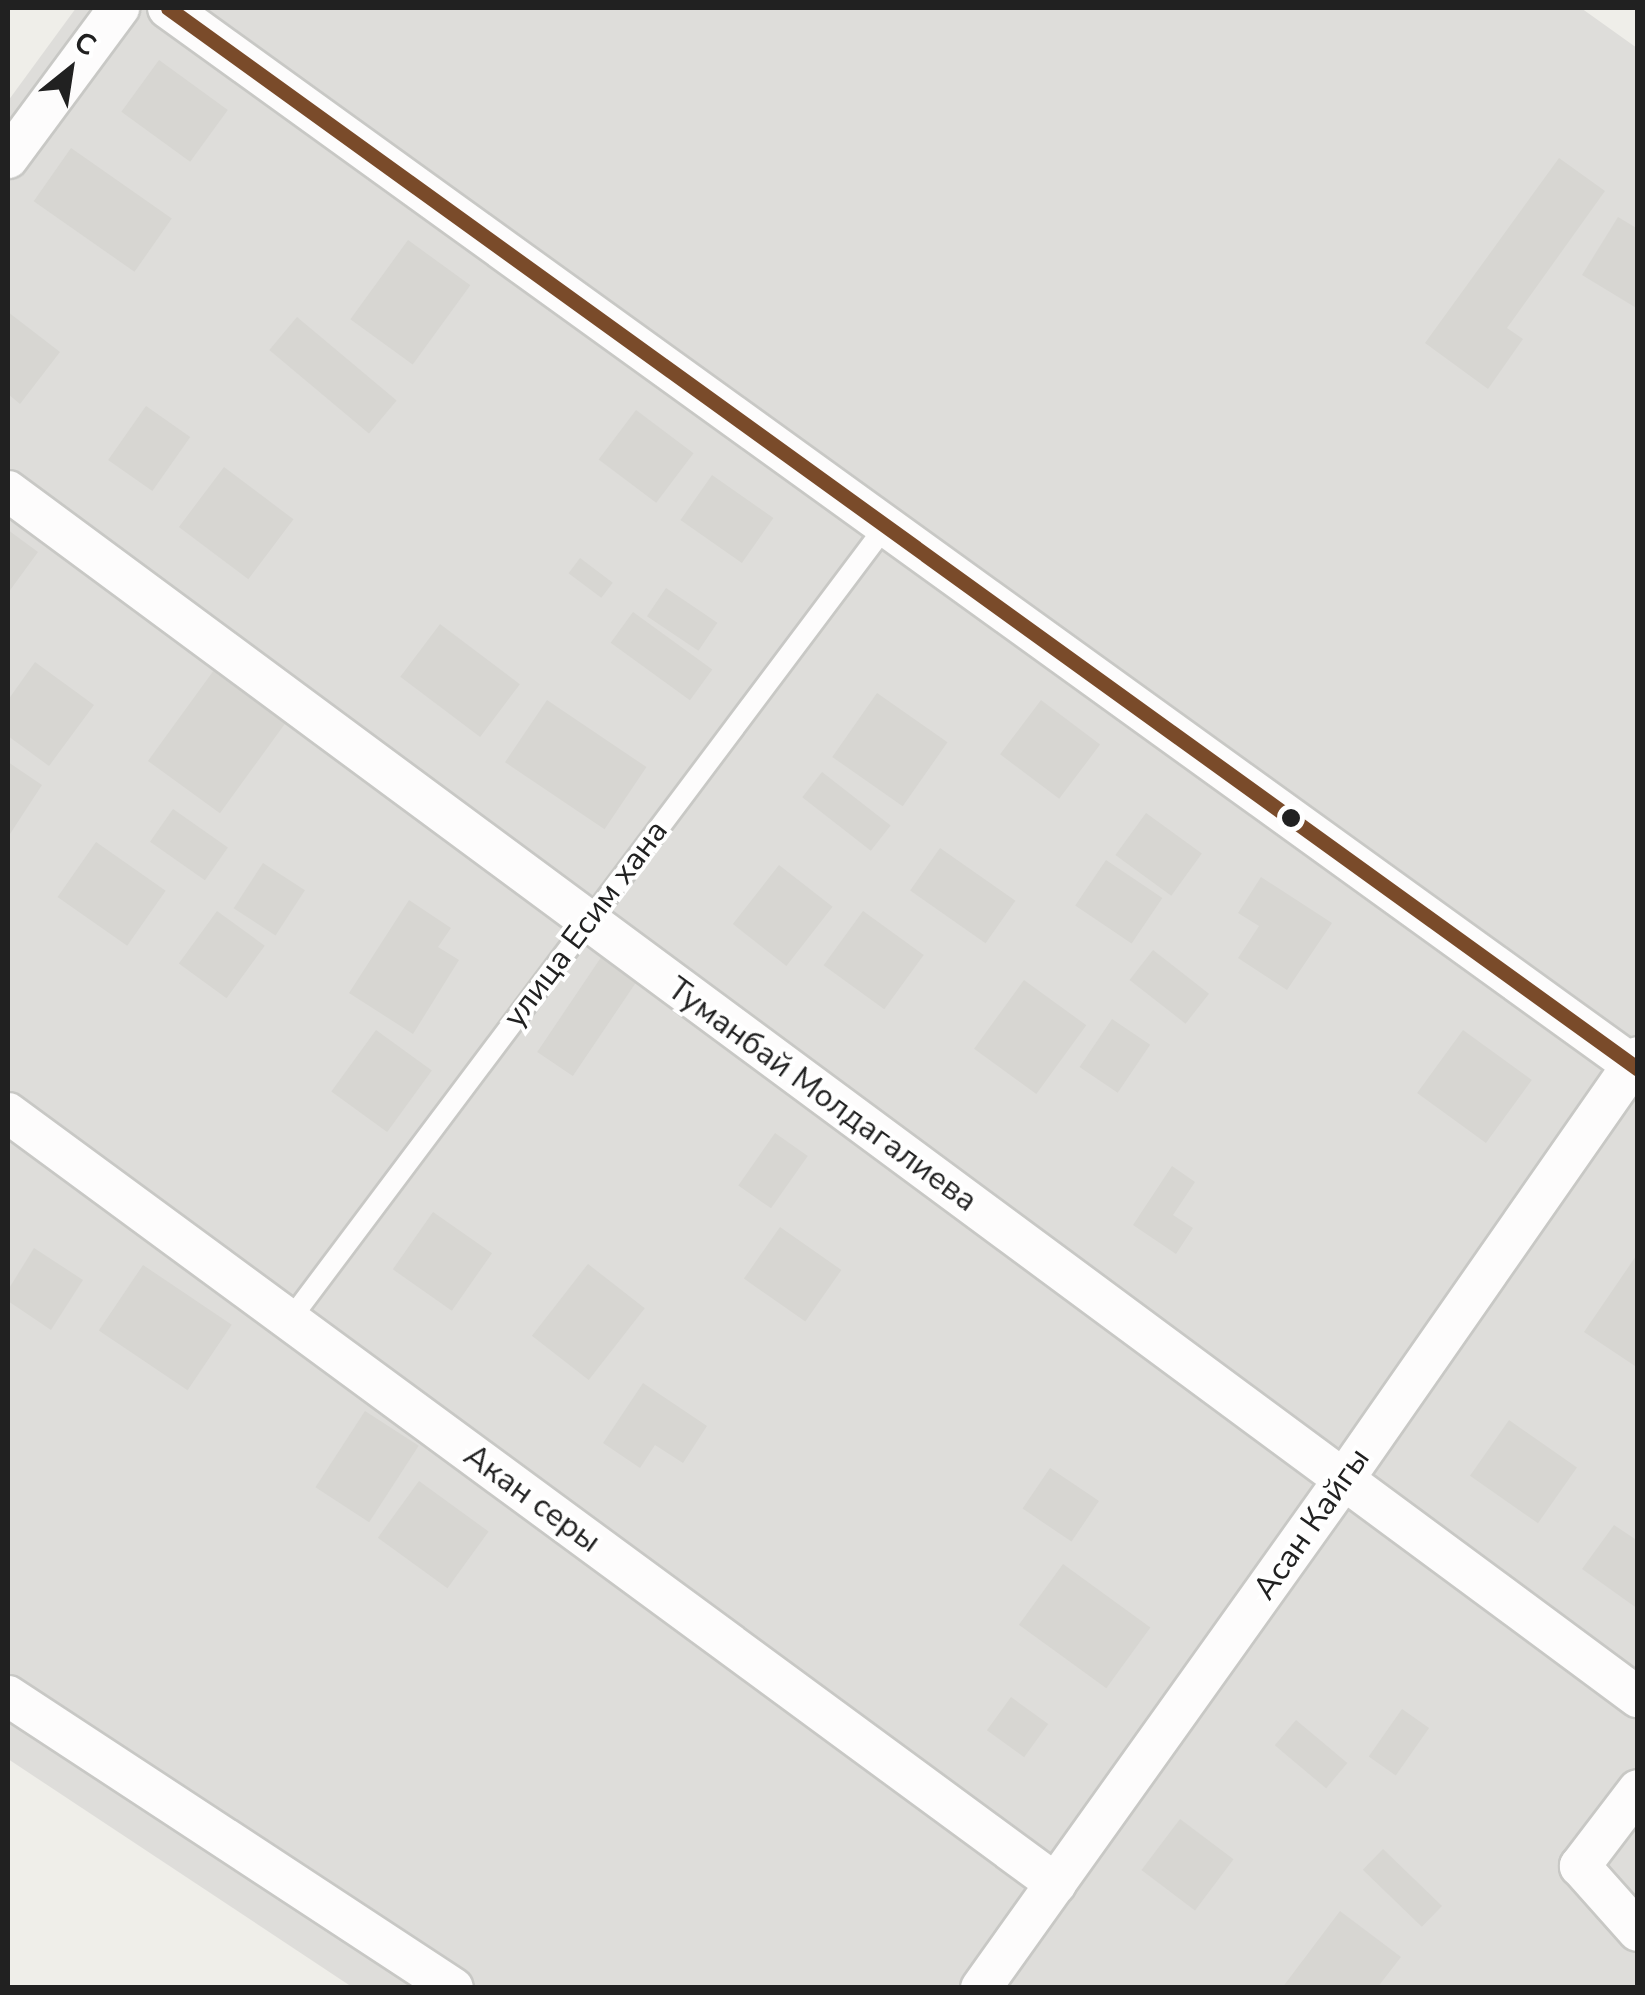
<!DOCTYPE html>
<html>
<head>
<meta charset="utf-8">
<style>
  body { margin:0 }
  #map { position:relative; width:1645px; height:1995px; overflow:hidden; background:#efeee9; font-family:"Nunito Sans",sans-serif }
  div>[style] { position:absolute }
  [style*='--x'] { left:calc(var(--x)*1px); top:calc(var(--y)*1px); width:calc(var(--w)*1px); rotate:calc(var(--a)*1deg) }
  .residential>* { inset:0; background:#deddda }
  .building>* { inset:0; background:#d7d6d2; transform-origin:0 0 }
  .roads { filter:drop-shadow(2px 0 #c8c8c5) drop-shadow(-2px 0 #c8c8c5) drop-shadow(0 2px #c8c8c5) drop-shadow(0 -2px #c8c8c5) }
  .lane>* { height:20px; margin:-10px; padding:0 10px; transform-origin:10px; border-radius:10px; background:#fdfcfc }
  .street>* { height:40px; margin:-20px; padding:0 20px; transform-origin:20px; border-radius:20px; background:#fdfcfc }
  .bus-1>* { height:15px; margin:-7.5px; padding:0 7.5px; transform-origin:7.5px; border-radius:7.5px; background:#7a4b2a }
  .dots>* { width:28px; height:28px; translate:-50% -50%; box-sizing:border-box; border:5px solid #fff; border-radius:50% }
  span { translate:-50% -50%; white-space:nowrap; text-align:center; line-height:1.15; -webkit-text-stroke:8px #fff; paint-order:stroke }
  .street-label { font-size:32px; color:#212121 }
  .frame { position:absolute; inset:0; border:10px solid #212121; pointer-events:none }
  .north { position:absolute; left:20px; top:20px; width:100px; height:100px; -webkit-text-stroke:8px #fff; paint-order:stroke; rotate:30deg; font-size:28px; font-weight:700; line-height:40px; text-align:center; color:#212121 }
  .north::after { content:''; display:block; margin:auto; width:35px; height:45px; background:#212121; clip-path:polygon(50% 0,100% 100%,50% 72%,0 100%) }
</style>
</head>
<body>
<div id="map">
  <div class="residential">
    <i style="clip-path:polygon(76px 8px,1581px 8px,1637px 48px,1637px 1987px,352px 1987px,8px 1759px,8px 101px)"></i>
  </div>
  <div class="building">
    <i style="left:159px;top:60px;width:85px;height:64px;rotate:36deg"></i>
    <i style="left:71px;top:148px;width:123px;height:65px;rotate:35deg"></i>
    <i style="clip-path:polygon(1559px 158px,1605px 191px,1507px 328px,1523px 339px,1488px 389px,1425px 343px)"></i>
    <i style="clip-path:polygon(1618px 217px,1638px 229px,1638px 309px,1582px 275px)"></i>
    <i style="left:408px;top:240px;width:77px;height:98px;rotate:36deg"></i>
    <i style="clip-path:polygon(8px 312px,60px 352px,20px 404px,8px 394px)"></i>
    <i style="left:297px;top:317px;width:130px;height:43px;rotate:40deg"></i>
    <i style="left:146px;top:406px;width:54px;height:66px;rotate:35deg"></i>
    <i style="left:636px;top:410px;width:72px;height:62px;rotate:37deg"></i>
    <i style="left:224px;top:467px;width:87px;height:75px;rotate:37deg"></i>
    <i style="left:712px;top:475px;width:75px;height:55px;rotate:35deg"></i>
    <i style="clip-path:polygon(8px 530px,38px 552px,8px 593px)"></i>
    <i style="left:580px;top:558px;width:41px;height:19px;rotate:37deg"></i>
    <i style="left:666px;top:588px;width:62px;height:34px;rotate:34deg"></i>
    <i style="left:633px;top:612px;width:98px;height:38px;rotate:36deg"></i>
    <i style="left:440px;top:624px;width:100px;height:66px;rotate:37deg"></i>
    <i style="left:222px;top:659px;width:89px;height:126px;rotate:36deg"></i>
    <i style="clip-path:polygon(35px 662px,94px 705px,49px 766px,8px 736px,8px 700px)"></i>
    <i style="left:877px;top:693px;width:86px;height:78px;rotate:35deg"></i>
    <i style="left:547px;top:700px;width:120px;height:75px;rotate:34deg"></i>
    <i style="left:1041px;top:700px;width:74px;height:68px;rotate:37deg"></i>
    <i style="clip-path:polygon(8px 762px,42px 785px,8px 837px)"></i>
    <i style="left:822px;top:772px;width:87px;height:32px;rotate:38deg"></i>
    <i style="left:173px;top:809px;width:67px;height:40px;rotate:35deg"></i>
    <i style="left:1146px;top:813px;width:69px;height:52px;rotate:36deg"></i>
    <i style="left:96px;top:842px;width:85px;height:67px;rotate:35deg"></i>
    <i style="left:940px;top:848px;width:92px;height:52px;rotate:35deg"></i>
    <i style="left:1106px;top:860px;width:68px;height:55px;rotate:34deg"></i>
    <i style="left:263px;top:863px;width:50px;height:54px;rotate:33deg"></i>
    <i style="left:779px;top:865px;width:68px;height:75px;rotate:38deg"></i>
    <i style="clip-path:polygon(1261px 877px,1332px 923px,1287px 990px,1238px 958px,1259px 926px,1238px 913px)"></i>
    <i style="clip-path:polygon(409px 900px,451px 928px,438px 947px,459px 960px,413px 1034px,349px 993px)"></i>
    <i style="left:217px;top:911px;width:59px;height:65px;rotate:36deg"></i>
    <i style="left:863px;top:911px;width:75px;height:67px;rotate:36deg"></i>
    <i style="left:606px;top:950px;width:43px;height:123px;rotate:34deg"></i>
    <i style="left:1153px;top:950px;width:71px;height:38px;rotate:38deg"></i>
    <i style="left:1024px;top:980px;width:77px;height:85px;rotate:36deg"></i>
    <i style="left:1112px;top:1019px;width:46px;height:58px;rotate:34deg"></i>
    <i style="left:376px;top:1030px;width:69px;height:76px;rotate:36deg"></i>
    <i style="left:1463px;top:1030px;width:85px;height:78px;rotate:36deg"></i>
    <i style="left:775px;top:1133px;width:40px;height:64px;rotate:35deg"></i>
    <i style="clip-path:polygon(1172px 1166px,1195px 1182px,1173px 1215px,1193px 1228px,1176px 1254px,1133px 1225px)"></i>
    <i style="left:433px;top:1212px;width:72px;height:70px;rotate:35deg"></i>
    <i style="left:780px;top:1227px;width:75px;height:63px;rotate:35deg"></i>
    <i style="clip-path:polygon(34px 1248px,83px 1280px,51px 1330px,8px 1301px,8px 1290px)"></i>
    <i style="clip-path:polygon(1638px 1253px,1638px 1368px,1584px 1332px)"></i>
    <i style="left:588px;top:1264px;width:72px;height:91px;rotate:38deg"></i>
    <i style="left:143px;top:1265px;width:107px;height:79px;rotate:34deg"></i>
    <i style="clip-path:polygon(643px 1383px,707px 1426px,683px 1463px,655px 1445px,640px 1468px,603px 1443px)"></i>
    <i style="left:365px;top:1411px;width:64px;height:91px;rotate:33deg"></i>
    <i style="left:1509px;top:1420px;width:83px;height:68px;rotate:35deg"></i>
    <i style="left:1050px;top:1468px;width:59px;height:49px;rotate:34deg"></i>
    <i style="left:419px;top:1481px;width:86px;height:70px;rotate:36deg"></i>
    <i style="clip-path:polygon(1614px 1525px,1638px 1541px,1638px 1609px,1582px 1569px)"></i>
    <i style="left:1063px;top:1564px;width:108px;height:75px;rotate:36deg"></i>
    <i style="left:1011px;top:1697px;width:46px;height:41px;rotate:36deg"></i>
    <i style="left:1402px;top:1709px;width:33px;height:58px;rotate:35deg"></i>
    <i style="left:1296px;top:1720px;width:67px;height:33px;rotate:40deg"></i>
    <i style="left:1180px;top:1819px;width:67px;height:64px;rotate:37deg"></i>
    <i style="left:1383px;top:1849px;width:82px;height:29px;rotate:44deg"></i>
    <i style="clip-path:polygon(1340px 1911px,1401px 1957px,1377px 1988px,1282px 1988px)"></i>
  </div>
  <div class="roads">
    <div class="lane">
      <i style="--x:289;--y:1321;--w:993;--a:-53.11"></i>
    </div>
    <div class="street">
      <i style="--x:168;--y:8;--w:1813;--a:35.82"></i>
      <i style="--x:8;--y:158;--w:187;--a:-53.5"></i>
      <i style="--x:8;--y:491;--w:2028;--a:36.5"></i>
      <i style="--x:8;--y:1113;--w:1301;--a:36.34"></i>
      <i style="--x:8;--y:1696;--w:532;--a:33.27"></i>
      <i style="--x:1638;--y:1790;--w:96;--a:127.3"></i>
      <i style="--x:1580;--y:1866;--w:87;--a:48.3"></i>
      <i style="--x:981;--y:1988;--w:625;--a:-54.5"></i>
      <i style="--x:1344;--y:1479;--w:514;--a:-55.14"></i>
    </div>
  </div>
  <div class="bus-1">
    <i style="--x:168;--y:8;--w:1813;--a:35.82"></i>
  </div>
  <div class="dots">
    <i style="left:1291px;top:818px;background:#212121"></i>
  </div>
  <div class="street-label">
    <span style="left:586px;top:924px;rotate:-53deg">улица Есим хана</span>
    <span style="left:822px;top:1095px;rotate:36deg">Туманбай Молдагалиева</span>
    <span style="left:532px;top:1499px;rotate:36deg">Акан серы</span>
    <span style="left:1312px;top:1524px;rotate:-55deg">Асан Кайгы</span>
  </div>
  <div class="frame"></div>
  <div class="north">С</div>
</div>
</body>
</html>
